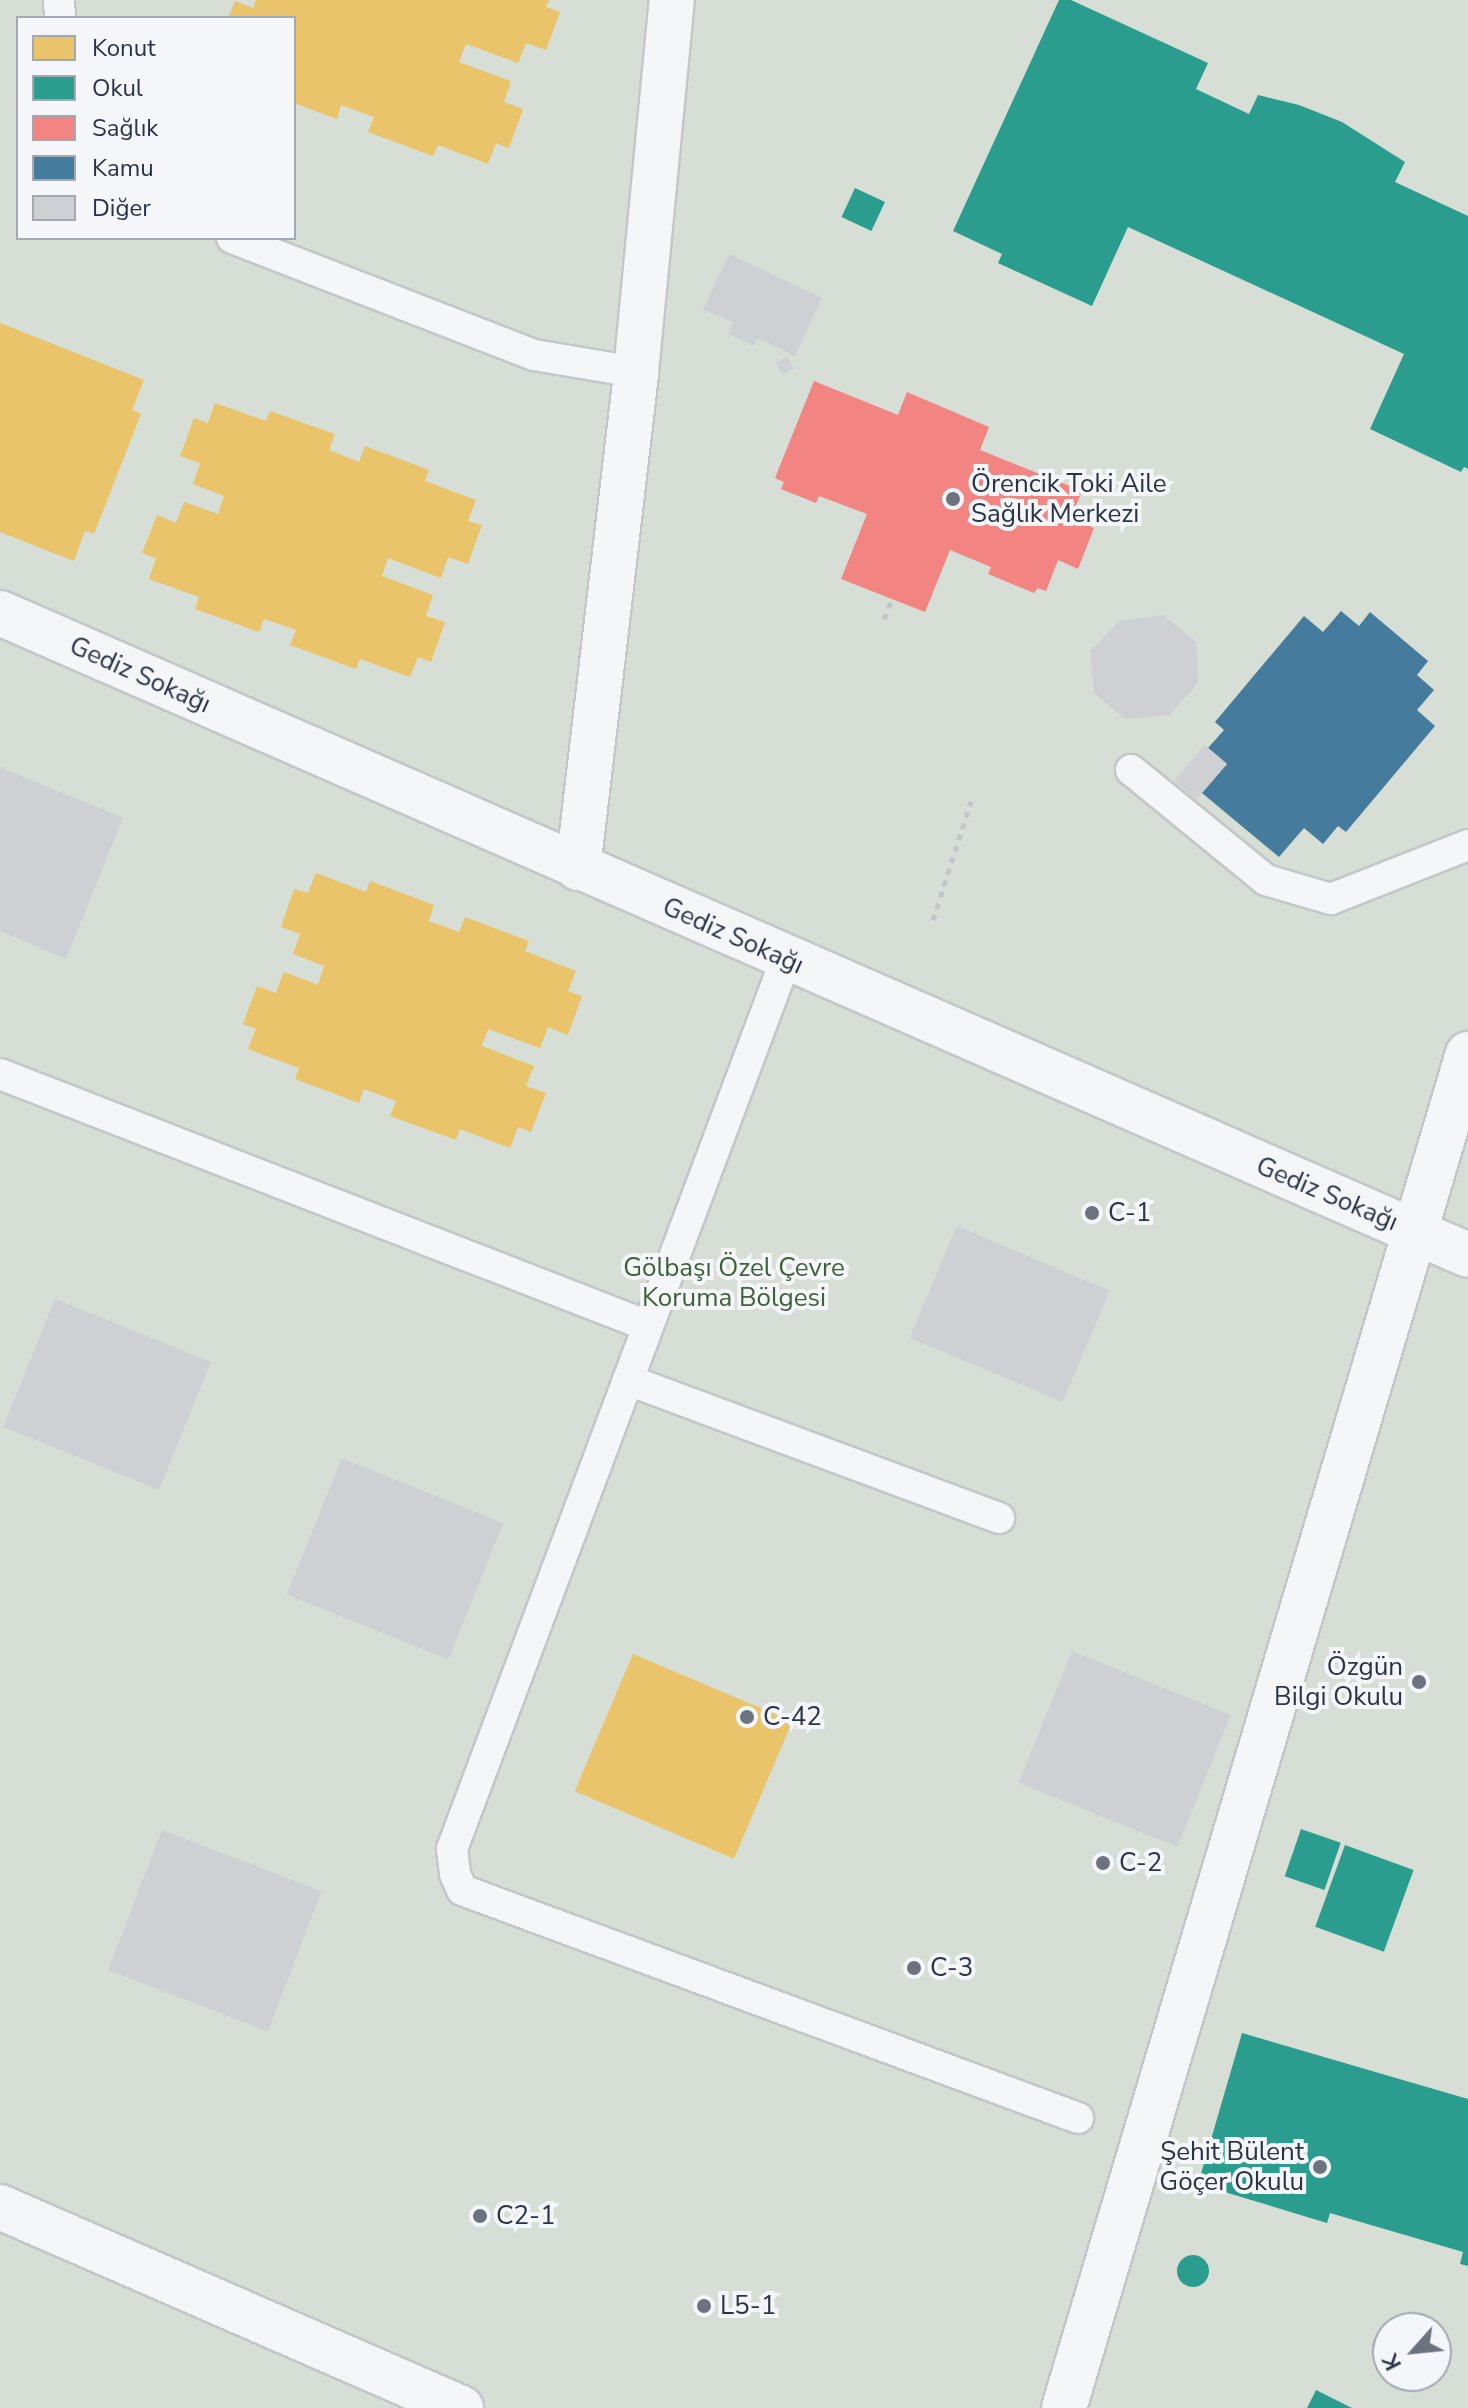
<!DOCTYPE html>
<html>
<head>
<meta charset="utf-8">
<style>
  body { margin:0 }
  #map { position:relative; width:1468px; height:2408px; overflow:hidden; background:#e6e8ea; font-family:"Nunito Sans",sans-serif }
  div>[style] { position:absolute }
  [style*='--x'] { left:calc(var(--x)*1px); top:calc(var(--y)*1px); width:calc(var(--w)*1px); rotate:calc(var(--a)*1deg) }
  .green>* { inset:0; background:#d6ded6 }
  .homes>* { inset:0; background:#e9c46a; transform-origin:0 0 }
  .schools>* { inset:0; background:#2a9d8f; transform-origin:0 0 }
  .round { border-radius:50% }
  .health>* { inset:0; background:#f28482 }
  .public>* { inset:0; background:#457b9d }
  .building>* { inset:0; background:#ced0d3; transform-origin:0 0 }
  .path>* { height:5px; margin-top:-2.5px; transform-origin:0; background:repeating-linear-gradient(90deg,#c5c6ca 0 6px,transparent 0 12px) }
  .roads { filter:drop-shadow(2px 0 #c4c6c8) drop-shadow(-2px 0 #c4c6c8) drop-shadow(0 2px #c4c6c8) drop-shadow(0 -2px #c4c6c8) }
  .lane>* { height:30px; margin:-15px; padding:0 15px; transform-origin:15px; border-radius:15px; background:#f5f6f7 }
  .street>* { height:44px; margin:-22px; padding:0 22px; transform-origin:22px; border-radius:22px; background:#f5f6f7 }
  .dots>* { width:22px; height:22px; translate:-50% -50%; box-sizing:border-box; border:4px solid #f4f6f9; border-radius:50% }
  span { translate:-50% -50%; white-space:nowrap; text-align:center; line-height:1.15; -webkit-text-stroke:8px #f4f6f9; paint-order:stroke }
  .poi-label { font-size:26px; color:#2b3445 }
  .left { translate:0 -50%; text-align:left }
  .right { translate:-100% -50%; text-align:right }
  .street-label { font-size:26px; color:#2b3445 }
  .park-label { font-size:26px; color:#3f6138 }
  .legend { position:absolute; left:16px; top:16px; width:280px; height:224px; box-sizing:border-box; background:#f4f6f9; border:2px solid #a4a8b1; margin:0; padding:10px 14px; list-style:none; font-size:24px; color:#2b3445 }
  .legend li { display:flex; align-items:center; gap:16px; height:40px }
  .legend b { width:40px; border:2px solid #a4a8b1 }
  .north { position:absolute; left:1372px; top:2312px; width:80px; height:80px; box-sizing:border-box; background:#f4f6f9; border:2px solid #a4a8b1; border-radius:50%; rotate:243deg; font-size:22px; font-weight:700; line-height:32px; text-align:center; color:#2b3445 }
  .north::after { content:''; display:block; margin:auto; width:28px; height:36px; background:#6c737f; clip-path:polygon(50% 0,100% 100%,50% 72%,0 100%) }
</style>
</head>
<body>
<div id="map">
  <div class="green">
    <i style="clip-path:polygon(evenodd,0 0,1468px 0,1468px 2408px,0 2408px,0 0,18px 18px,294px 18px,294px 238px,18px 238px,18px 18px,0 0,1388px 2328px,1436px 2328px,1436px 2376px,1388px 2376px,1388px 2328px)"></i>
  </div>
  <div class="homes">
    <i style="clip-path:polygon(256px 0,549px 0,546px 7px,560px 12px,546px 50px,526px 43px,518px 63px,466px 44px,459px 62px,511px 81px,504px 102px,523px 109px,509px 148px,496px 143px,488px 164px,438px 145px,433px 156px,368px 132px,374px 117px,341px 105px,337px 119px,294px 103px,294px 18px,228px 18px,235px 1px,253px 8px)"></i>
    <i style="clip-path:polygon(0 323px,144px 380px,132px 410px,141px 414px,94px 534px,85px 531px,74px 561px,0 532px)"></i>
    <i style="clip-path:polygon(215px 403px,266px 421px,270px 411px,335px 434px,329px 450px,359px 462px,365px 446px,429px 470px,425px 481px,476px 500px,468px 521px,482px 525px,468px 564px,448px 557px,441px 578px,388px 558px,382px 576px,433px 595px,426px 616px,445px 622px,431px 662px,418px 657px,410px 677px,360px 659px,356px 669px,290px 645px,296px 630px,264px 619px,259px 632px,195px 609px,199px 597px,149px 579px,156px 558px,142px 553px,157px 515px,176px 523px,184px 502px,218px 514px,224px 496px,193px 484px,200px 463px,180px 456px,194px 418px,208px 423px)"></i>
    <i style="clip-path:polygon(316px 873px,366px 892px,370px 881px,434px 905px,429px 921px,459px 932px,465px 917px,529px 941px,525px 951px,576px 971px,568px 991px,582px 996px,568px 1035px,548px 1027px,540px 1048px,488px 1029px,482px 1046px,534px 1066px,526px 1086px,546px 1093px,531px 1132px,518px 1127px,510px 1148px,460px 1129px,456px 1140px,390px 1116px,396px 1101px,364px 1089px,359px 1103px,295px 1079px,299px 1068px,248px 1049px,256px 1029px,243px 1024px,257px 986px,276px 993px,284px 972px,318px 985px,324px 966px,293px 954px,300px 934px,281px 927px,294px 889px,308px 893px)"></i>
    <i style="left:633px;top:1654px;width:173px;height:149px;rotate:23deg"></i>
  </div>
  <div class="schools">
    <i style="clip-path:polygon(1059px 0,1071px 0,1208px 63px,1196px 89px,1249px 114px,1258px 95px,1299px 105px,1342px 122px,1405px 162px,1395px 182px,1468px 216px,1468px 469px,1464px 467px,1461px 472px,1370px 429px,1404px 354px,1128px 227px,1092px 306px,998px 263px,1002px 254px,953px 231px)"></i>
    <i style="left:855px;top:188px;width:33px;height:32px;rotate:25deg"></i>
    <i style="left:1301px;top:1829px;width:42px;height:50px;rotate:19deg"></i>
    <i style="left:1345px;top:1845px;width:73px;height:87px;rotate:20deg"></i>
    <i style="clip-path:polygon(1242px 2033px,1468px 2099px,1468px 2266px,1460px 2264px,1463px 2252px,1330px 2213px,1327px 2223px,1198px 2184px)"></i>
    <i class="round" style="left:1177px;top:2255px;width:32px;height:32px"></i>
    <i style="clip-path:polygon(1316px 2390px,1352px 2408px,1307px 2408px)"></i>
  </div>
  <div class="health">
    <i style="clip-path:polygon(814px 381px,898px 415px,907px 392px,989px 427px,980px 450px,1082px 491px,1071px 518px,1094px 528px,1078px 569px,1058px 560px,1046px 591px,1038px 588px,1034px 593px,988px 574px,991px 567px,950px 550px,925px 612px,841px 579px,867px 514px,819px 496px,816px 503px,781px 489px,784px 482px,775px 478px)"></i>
  </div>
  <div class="public">
    <i style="clip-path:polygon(1341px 611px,1359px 626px,1370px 612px,1428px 661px,1417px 675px,1434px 690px,1417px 710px,1435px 726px,1346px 832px,1338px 826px,1323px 844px,1304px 828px,1279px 857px,1202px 793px,1227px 764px,1208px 748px,1224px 730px,1215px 722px,1304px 616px,1323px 632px)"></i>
  </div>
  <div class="building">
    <i style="clip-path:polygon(729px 254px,822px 298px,795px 356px,758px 338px,754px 346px,728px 334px,733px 323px,703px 309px)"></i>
    <i style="left:787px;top:356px;width:14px;height:13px;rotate:60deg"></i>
    <i style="clip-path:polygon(1163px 615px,1196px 642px,1198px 683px,1170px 715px,1125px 719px,1094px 693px,1090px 651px,1119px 621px)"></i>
    <i style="left:1205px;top:745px;width:29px;height:47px;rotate:41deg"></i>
    <i style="clip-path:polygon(0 767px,123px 818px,66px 959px,0 931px)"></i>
    <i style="left:957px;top:1226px;width:166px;height:121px;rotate:23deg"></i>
    <i style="left:55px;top:1299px;width:168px;height:138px;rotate:22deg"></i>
    <i style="left:342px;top:1458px;width:174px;height:147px;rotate:22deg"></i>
    <i style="left:1072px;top:1651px;width:171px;height:142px;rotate:22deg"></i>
    <i style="left:162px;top:1830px;width:171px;height:150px;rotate:21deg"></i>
  </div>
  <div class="path">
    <i style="--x:884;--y:619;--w:22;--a:-68"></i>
    <i style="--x:933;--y:920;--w:125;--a:-72.3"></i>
  </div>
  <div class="roads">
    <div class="lane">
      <i style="--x:59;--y:0;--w:18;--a:87"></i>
      <i style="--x:232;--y:238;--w:324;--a:21.2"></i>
      <i style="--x:534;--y:355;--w:103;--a:9.5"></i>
      <i style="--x:1131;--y:770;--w:174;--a:39.2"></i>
      <i style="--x:1266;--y:880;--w:68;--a:16.3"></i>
      <i style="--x:1331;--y:899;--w:147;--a:-21.5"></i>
      <i style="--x:786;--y:959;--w:951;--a:110.57"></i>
      <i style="--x:452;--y:1849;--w:25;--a:83"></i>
      <i style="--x:455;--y:1874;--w:17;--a:66"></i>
      <i style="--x:462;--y:1890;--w:657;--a:20.31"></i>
      <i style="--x:0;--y:1074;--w:695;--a:21.25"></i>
      <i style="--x:628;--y:1380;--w:396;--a:20.4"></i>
    </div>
    <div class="street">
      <i style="--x:0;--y:613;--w:1602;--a:23.62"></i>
      <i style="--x:578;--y:868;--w:499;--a:-83.3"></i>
      <i style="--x:636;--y:372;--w:374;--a:-84.5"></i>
      <i style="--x:0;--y:2207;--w:503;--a:23.56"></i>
      <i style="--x:1064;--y:2408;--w:1413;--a:-73.39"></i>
    </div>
  </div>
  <div class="dots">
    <i style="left:953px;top:499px;background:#6c737f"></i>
    <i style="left:1092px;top:1213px;background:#6c737f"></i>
    <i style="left:1419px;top:1682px;background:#6c737f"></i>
    <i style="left:747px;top:1717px;background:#6c737f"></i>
    <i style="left:1103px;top:1863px;background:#6c737f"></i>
    <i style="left:914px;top:1968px;background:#6c737f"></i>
    <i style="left:1320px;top:2167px;background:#6c737f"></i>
    <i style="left:480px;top:2216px;background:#6c737f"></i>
    <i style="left:704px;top:2306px;background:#6c737f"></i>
  </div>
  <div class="poi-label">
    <span class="left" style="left:971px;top:499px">Örencik Toki Aile<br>Sağlık Merkezi</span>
    <span class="left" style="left:1108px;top:1213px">C-1</span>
    <span class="right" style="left:1403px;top:1682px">Özgün<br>Bilgi Okulu</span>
    <span class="left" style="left:763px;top:1717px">C-42</span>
    <span class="left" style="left:1119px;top:1863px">C-2</span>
    <span class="left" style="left:930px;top:1968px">C-3</span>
    <span class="right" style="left:1304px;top:2167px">Şehit Bülent<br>Göçer Okulu</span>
    <span class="left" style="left:496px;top:2216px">C2-1</span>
    <span class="left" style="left:720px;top:2306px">L5-1</span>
  </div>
  <div class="street-label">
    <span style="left:140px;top:675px;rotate:24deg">Gediz Sokağı</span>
    <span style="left:733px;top:936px;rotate:24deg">Gediz Sokağı</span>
    <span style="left:1327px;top:1194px;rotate:23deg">Gediz Sokağı</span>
  </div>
  <div class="park-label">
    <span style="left:734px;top:1283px">Gölbaşı Özel Çevre<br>Koruma Bölgesi</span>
  </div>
  <ul class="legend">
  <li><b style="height:22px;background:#e9c46a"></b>Konut</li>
  <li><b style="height:22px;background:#2a9d8f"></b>Okul</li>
  <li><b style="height:22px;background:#f28482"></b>Sağlık</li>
  <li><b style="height:22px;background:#457b9d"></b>Kamu</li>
  <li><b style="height:22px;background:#ced0d3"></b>Diğer</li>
  </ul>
  <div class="north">K</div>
</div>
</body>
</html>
